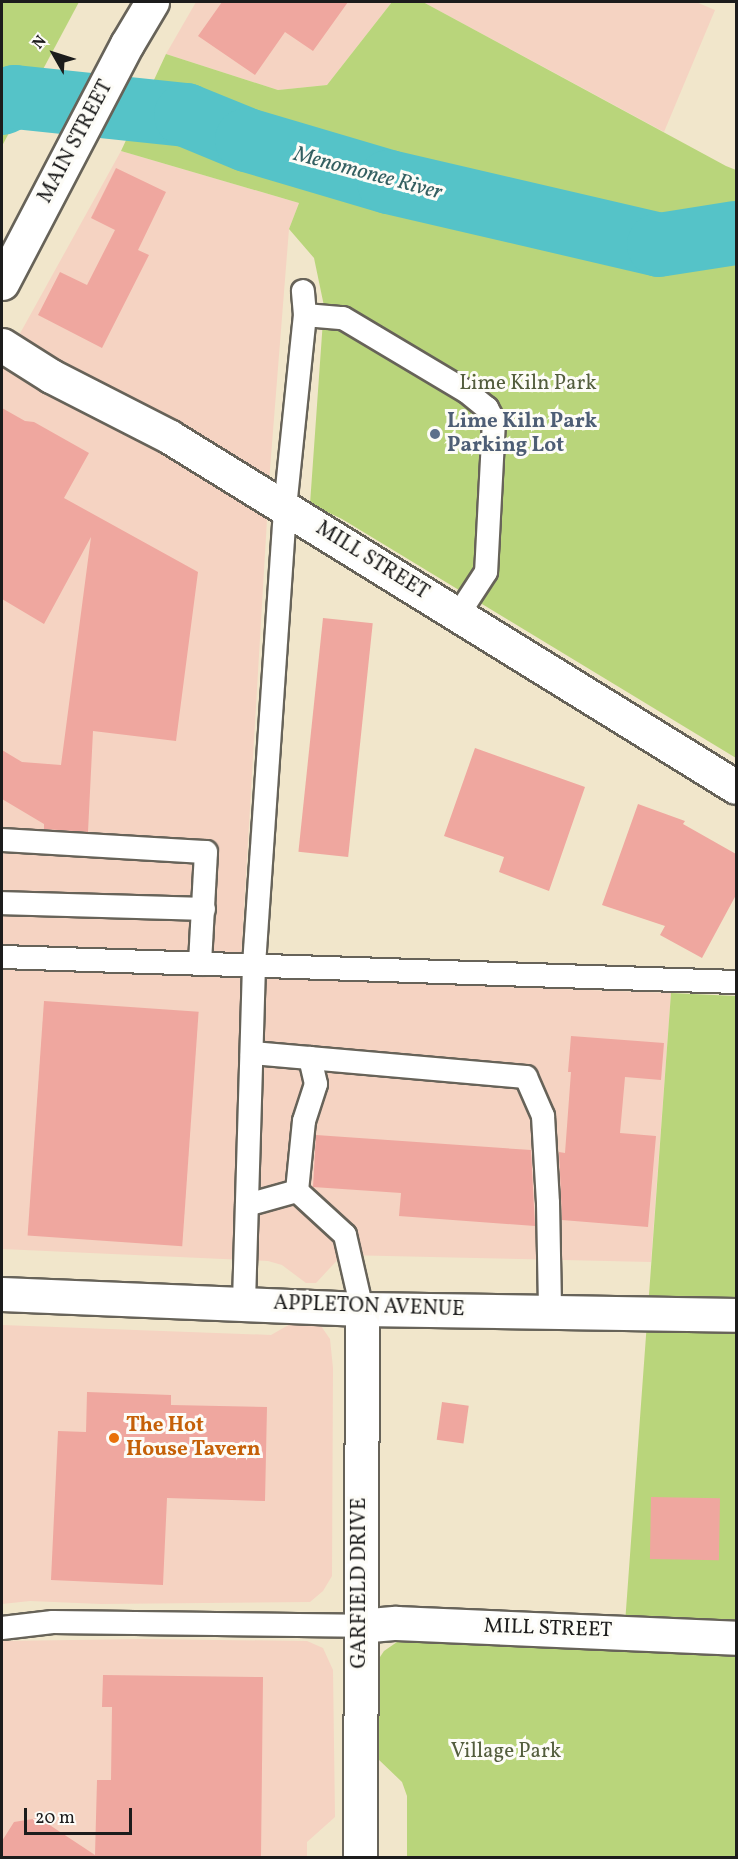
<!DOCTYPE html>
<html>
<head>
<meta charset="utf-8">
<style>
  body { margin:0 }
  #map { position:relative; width:738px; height:1859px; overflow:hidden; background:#f1e6cb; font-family:Vollkorn,serif }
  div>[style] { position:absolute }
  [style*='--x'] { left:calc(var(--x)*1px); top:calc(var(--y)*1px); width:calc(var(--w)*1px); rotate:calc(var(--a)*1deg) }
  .built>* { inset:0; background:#f5d3c2 }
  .green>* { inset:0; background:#b9d57b }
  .river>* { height:64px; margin:-32px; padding:0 32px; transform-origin:32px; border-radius:32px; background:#55c3c8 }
  .building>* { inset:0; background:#efa79f; transform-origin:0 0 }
  .roads { filter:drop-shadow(2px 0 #676359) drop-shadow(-2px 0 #676359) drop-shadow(0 2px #676359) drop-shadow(0 -2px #676359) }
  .lane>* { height:22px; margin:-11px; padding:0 11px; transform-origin:11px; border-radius:11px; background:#fff }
  .street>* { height:33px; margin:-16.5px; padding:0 16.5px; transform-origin:16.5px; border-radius:16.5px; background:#fff }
  .secondary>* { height:33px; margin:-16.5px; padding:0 16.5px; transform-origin:16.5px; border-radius:16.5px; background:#fff }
  .primary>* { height:33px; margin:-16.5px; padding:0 16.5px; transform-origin:16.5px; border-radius:16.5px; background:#fff }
  .dots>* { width:16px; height:16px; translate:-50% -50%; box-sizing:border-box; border:3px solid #fdfcf7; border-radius:50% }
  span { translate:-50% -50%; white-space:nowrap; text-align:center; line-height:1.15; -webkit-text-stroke:6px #fdfcf7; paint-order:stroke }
  .street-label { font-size:21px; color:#1c1c1c }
  .park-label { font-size:21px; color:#535d3d }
  .service-label { font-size:21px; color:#4e5e75; font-weight:700 }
  .left { translate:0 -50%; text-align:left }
  .food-label { font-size:21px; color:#c56008; font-weight:700 }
  .water-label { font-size:22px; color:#335f61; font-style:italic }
  .frame { position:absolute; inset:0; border:3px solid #1c1c1c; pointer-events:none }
  .north { position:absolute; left:24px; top:24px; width:60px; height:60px; -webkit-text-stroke:4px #fdfcf7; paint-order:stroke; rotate:309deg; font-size:16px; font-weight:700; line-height:24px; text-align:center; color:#1c1c1c }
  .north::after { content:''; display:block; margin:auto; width:21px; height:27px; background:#1c1c1c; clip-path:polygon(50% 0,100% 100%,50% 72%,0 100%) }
  .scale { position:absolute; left:24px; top:1808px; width:108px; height:27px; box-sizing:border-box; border:3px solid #1c1c1c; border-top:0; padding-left:8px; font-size:18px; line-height:21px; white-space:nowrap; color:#1c1c1c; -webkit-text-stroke:4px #fdfcf7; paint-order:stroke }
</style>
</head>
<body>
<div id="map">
  <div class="built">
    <i style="clip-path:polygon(196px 2px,392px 2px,327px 85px,278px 90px,166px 54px)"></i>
    <i style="clip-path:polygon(423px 2px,696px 2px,715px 10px,664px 132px)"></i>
    <i style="clip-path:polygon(121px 151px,299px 203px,289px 229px,270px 469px,240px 977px,671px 993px,651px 1262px,342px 1255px,316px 1283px,306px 1283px,282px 1265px,268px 1261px,2px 1249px,2px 366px)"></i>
    <i style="clip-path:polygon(299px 1319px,310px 1320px,321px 1326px,330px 1339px,333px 1368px,332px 1576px,323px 1591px,310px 1602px,101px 1604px,30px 1601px,2px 1604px,2px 1325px,271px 1335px)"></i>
    <i style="clip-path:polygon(143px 1639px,307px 1641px,323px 1648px,333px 1670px,335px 1817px,307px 1842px,307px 1857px,2px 1858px,2px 1641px)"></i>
  </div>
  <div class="green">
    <i style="clip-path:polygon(2px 2px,79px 2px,2px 146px)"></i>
    <i style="clip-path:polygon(392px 2px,423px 2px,726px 166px,736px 170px,736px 758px,342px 519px,310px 504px,324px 306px,314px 258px,289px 229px,299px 203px,121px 151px,166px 54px,278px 90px,327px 85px)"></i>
    <i style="clip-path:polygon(671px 993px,736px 996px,736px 1857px,407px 1857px,407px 1796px,402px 1782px,377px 1758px,372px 1687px,376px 1663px,384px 1651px,397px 1642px,623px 1651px)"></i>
  </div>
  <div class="river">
    <i style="--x:2;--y:103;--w:14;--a:-25"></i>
    <i style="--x:15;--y:97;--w:172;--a:6"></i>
    <i style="--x:186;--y:115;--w:66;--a:22.3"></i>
    <i style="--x:247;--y:140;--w:148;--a:16.5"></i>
    <i style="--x:389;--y:182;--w:277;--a:13.1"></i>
    <i style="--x:659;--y:245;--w:78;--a:-8.9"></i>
  </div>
  <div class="building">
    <i style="clip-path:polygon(222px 2px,348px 2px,313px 51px,285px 32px,255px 75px,198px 36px)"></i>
    <i style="clip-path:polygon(116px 168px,166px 192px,138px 250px,149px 255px,102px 348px,38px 315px,60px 272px,87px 285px,115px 230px,91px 218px)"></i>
    <i style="clip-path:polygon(2px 408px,25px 421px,34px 422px,89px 453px,64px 498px,198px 572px,176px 741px,93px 731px,88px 832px,44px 829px,44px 824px,2px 799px,2px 750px,22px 762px,61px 765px,91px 537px,44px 624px,2px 599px)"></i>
    <i style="left:323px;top:618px;width:50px;height:235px;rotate:6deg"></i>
    <i style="clip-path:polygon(475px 748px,585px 787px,549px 891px,499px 872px,504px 857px,444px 836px)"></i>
    <i style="clip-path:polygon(638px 804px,685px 821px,683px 824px,736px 854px,736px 895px,702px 958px,660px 935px,665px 926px,602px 905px)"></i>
    <i style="left:44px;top:1001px;width:155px;height:235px;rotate:4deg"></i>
    <i style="clip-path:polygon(571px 1036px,664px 1043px,661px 1080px,625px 1077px,620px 1133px,656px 1136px,648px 1227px,562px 1220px,559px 1152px,565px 1153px,571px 1072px,568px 1072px)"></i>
    <i style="clip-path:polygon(316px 1135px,531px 1150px,535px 1226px,399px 1216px,401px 1193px,313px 1187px)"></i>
    <i style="clip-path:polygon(87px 1392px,171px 1395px,171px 1405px,267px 1407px,265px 1501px,167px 1498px,163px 1585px,51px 1580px,58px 1431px,86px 1432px)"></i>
    <i style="left:442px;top:1402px;width:27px;height:38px;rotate:8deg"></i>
    <i style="left:651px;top:1497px;width:69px;height:62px;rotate:1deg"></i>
    <i style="clip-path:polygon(103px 1675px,263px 1677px,261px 1857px,2px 1857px,2px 1841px,14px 1822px,39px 1818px,95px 1855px,97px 1780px,111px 1780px,112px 1707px,102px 1707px)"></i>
  </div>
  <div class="roads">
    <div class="lane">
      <i style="--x:305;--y:315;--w:38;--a:5"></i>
      <i style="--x:343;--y:318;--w:144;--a:30.8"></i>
      <i style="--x:467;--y:392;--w:26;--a:39"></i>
      <i style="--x:487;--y:408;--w:15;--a:62"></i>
      <i style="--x:494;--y:421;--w:151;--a:93"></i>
      <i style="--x:486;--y:572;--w:51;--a:123.1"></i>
      <i style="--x:2;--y:840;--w:204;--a:3.4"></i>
      <i style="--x:206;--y:852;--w:112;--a:93.1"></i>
      <i style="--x:2;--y:903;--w:202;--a:1.7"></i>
      <i style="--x:2;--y:957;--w:734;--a:1.95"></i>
      <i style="--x:252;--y:1053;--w:275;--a:5"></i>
      <i style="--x:526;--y:1077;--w:43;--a:66.4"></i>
      <i style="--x:543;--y:1116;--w:87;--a:86.7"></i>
      <i style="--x:548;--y:1203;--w:109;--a:88.9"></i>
      <i style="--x:297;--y:1191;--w:65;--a:42.5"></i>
      <i style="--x:345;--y:1235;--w:76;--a:77.1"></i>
      <i style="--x:247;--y:1205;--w:52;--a:-15.6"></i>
      <i style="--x:297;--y:1191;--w:70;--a:-84.3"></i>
      <i style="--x:304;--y:1121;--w:39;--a:-72"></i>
      <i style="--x:316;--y:1084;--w:27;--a:-103"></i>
      <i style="--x:244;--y:1302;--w:337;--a:-88.3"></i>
      <i style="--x:254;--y:965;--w:458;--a:-86.1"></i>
      <i style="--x:285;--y:508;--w:194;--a:-84.1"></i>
      <i style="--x:305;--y:315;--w:24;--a:-95"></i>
      <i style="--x:2;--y:1628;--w:51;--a:-6.7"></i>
      <i style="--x:53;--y:1622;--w:306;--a:0.7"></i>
    </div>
    <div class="street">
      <i style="--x:2;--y:345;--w:58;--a:32.3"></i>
      <i style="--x:51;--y:376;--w:134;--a:27.1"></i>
      <i style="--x:170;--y:437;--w:665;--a:31.73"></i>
      <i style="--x:359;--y:1626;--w:37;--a:-5"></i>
      <i style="--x:396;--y:1623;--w:340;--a:2.5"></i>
      <i style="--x:360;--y:1858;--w:549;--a:-89.79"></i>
    </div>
    <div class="secondary">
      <i style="--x:2;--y:283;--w:270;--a:-62.4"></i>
      <i style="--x:127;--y:44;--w:49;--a:-59.2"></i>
    </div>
    <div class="primary">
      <i style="--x:2;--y:1294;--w:360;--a:2.4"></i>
      <i style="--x:362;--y:1309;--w:374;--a:0.9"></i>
    </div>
  </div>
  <div class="dots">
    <i style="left:435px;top:434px;background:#5c6f8a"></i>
    <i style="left:114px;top:1438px;background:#e8710a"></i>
  </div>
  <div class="street-label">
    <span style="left:76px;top:142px;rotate:-62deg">MAIN STREET</span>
    <span style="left:372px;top:561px;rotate:32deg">MILL STREET</span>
    <span style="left:369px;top:1307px;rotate:2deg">APPLETON AVENUE</span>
    <span style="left:360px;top:1583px;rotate:-90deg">GARFIELD DRIVE</span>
    <span style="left:548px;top:1629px;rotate:2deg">MILL STREET</span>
  </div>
  <div class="park-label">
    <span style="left:528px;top:384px">Lime Kiln Park</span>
    <span style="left:506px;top:1752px">Village Park</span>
  </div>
  <div class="service-label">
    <span class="left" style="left:447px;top:434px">Lime Kiln Park<br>Parking Lot</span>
  </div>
  <div class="food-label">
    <span class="left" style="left:126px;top:1438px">The Hot<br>House Tavern</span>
  </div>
  <div class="water-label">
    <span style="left:368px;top:174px;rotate:15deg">Menomonee River</span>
  </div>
  <div class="frame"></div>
  <div class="north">N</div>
  <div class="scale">20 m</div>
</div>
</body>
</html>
